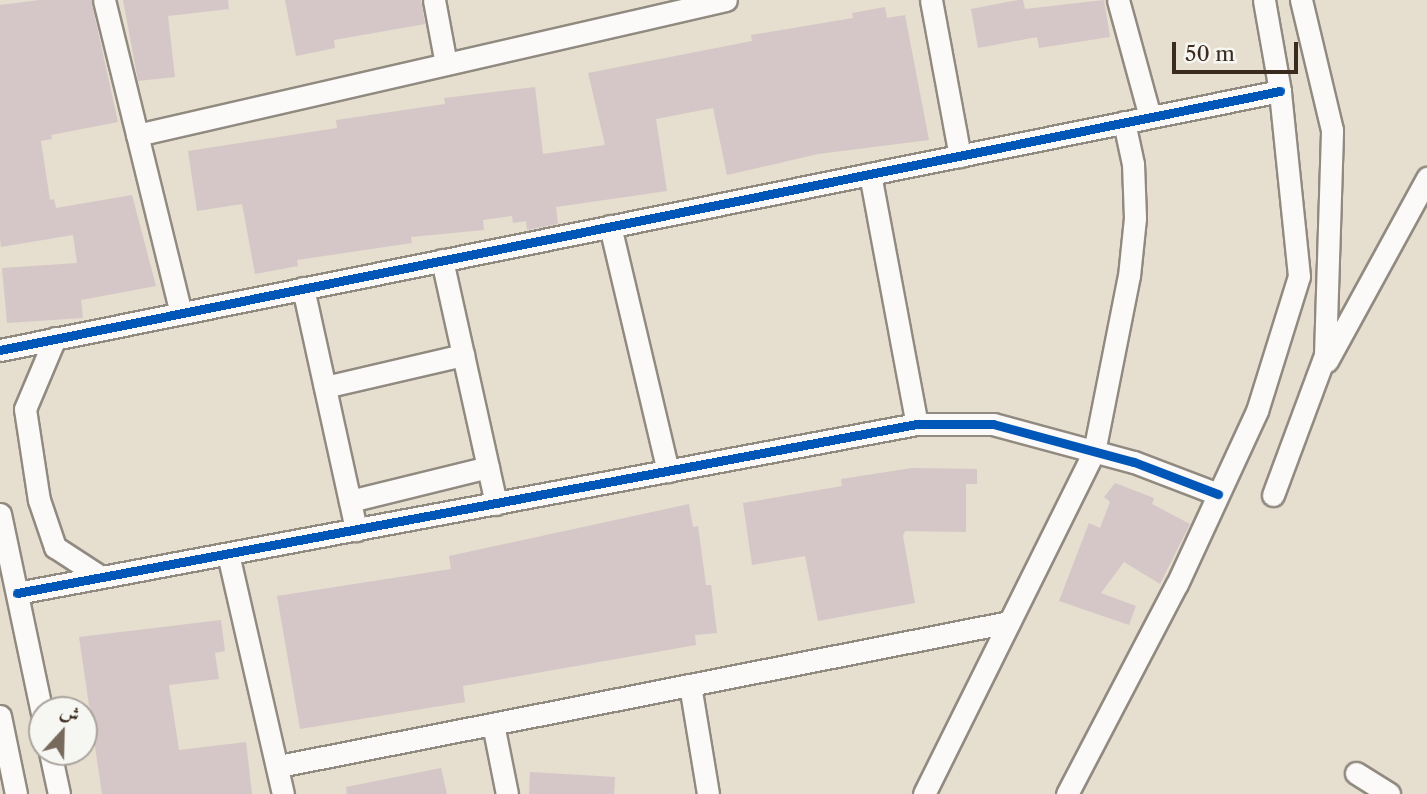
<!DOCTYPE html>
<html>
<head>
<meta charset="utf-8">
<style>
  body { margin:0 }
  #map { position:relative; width:1427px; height:794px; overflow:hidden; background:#e6decf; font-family:"Libre Caslon Text",Amiri,serif }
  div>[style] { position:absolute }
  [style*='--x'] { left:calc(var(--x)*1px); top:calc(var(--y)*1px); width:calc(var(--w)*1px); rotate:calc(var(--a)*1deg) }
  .building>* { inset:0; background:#d5c7c7 }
  .roads { filter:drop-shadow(2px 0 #918a81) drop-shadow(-2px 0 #918a81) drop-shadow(0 2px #918a81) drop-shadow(0 -2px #918a81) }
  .minor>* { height:21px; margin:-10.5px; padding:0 10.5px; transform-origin:10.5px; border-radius:10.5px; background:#fbfaf8 }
  .cycleway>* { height:9px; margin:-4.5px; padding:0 4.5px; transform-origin:4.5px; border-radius:4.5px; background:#0057b8 }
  span { translate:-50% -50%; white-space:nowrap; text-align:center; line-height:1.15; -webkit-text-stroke:6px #f6f6f2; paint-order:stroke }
  .north { position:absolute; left:28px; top:696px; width:70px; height:70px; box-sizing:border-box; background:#f6f6f2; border:2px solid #aba49d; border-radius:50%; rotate:22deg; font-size:19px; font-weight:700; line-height:28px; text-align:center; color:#3b2a1e }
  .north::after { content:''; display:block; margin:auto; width:24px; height:32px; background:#77695c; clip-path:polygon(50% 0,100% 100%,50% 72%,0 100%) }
  .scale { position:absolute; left:1172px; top:42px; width:126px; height:32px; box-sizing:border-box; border:4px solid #3b2a1e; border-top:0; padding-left:9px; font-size:21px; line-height:24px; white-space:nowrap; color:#3b2a1e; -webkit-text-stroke:5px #f6f6f2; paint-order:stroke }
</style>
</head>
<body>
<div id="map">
  <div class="building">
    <i style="clip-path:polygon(39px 0,91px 0,118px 122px,51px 135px,52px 139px,41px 141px,50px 200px,54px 199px,56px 208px,132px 195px,156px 286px,81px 300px,83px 318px,7px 323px,2px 268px,77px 263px,73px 235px,1px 247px,0 239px,0 5px)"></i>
    <i style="clip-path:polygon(123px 0,228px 0,229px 9px,168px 16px,175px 77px,138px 81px)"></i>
    <i style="clip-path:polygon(285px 0,421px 0,425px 24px,334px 40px,335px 48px,296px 56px)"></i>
    <i style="clip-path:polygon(1018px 0,1023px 0,1025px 9px,1104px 0,1110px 37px,1039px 48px,1037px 37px,978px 48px,971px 9px)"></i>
    <i style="clip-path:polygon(885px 7px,887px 18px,905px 15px,929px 140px,818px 154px,727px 175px,713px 108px,656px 119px,667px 191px,556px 207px,558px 224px,527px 230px,526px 221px,513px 223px,512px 216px,483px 220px,484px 230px,411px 237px,412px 243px,297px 260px,298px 266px,255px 274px,242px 204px,197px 211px,188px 151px,337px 128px,336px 120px,445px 104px,444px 98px,535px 87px,543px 154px,605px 145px,588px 73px,752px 41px,751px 35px,853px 18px,852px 13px)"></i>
    <i style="clip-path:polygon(912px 468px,977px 469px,977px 484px,966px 484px,966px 532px,905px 531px,903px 536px,915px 603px,818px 621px,805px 556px,752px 565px,743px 503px,842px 486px,841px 479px)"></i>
    <i style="clip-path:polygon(1115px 483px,1154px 498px,1152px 504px,1190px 524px,1160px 584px,1124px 562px,1101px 593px,1136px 606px,1129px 625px,1059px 601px,1089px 523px,1100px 528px,1110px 502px,1104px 497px)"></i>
    <i style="clip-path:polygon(689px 504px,693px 527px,698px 526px,706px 585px,711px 585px,717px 633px,695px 635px,696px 645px,463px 686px,465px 702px,300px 729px,277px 596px,451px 569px,449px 556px)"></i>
    <i style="clip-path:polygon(221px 620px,225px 651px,215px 653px,219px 679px,169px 685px,179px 750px,246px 742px,252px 794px,102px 794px,79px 637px)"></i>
    <i style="clip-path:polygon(441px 768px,447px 794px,347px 794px,346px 787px)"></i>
    <i style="clip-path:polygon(530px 772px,615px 777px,614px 794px,529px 794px)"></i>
  </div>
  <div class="roads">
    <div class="minor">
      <i style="--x:104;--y:0;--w:322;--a:76.2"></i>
      <i style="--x:434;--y:0;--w:65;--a:79.4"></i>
      <i style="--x:931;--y:0;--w:159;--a:79.5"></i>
      <i style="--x:1118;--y:0;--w:121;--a:74.7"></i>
      <i style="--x:137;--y:135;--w:604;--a:-12.91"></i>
      <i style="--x:870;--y:174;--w:254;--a:79.4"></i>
      <i style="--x:610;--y:226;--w:252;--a:76.7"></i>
      <i style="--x:442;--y:260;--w:250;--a:77.5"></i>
      <i style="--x:303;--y:288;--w:248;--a:77.6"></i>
      <i style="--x:55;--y:338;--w:77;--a:112.9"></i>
      <i style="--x:25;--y:409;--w:92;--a:81.3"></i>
      <i style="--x:39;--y:500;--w:50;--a:71.2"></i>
      <i style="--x:55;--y:547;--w:55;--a:33.1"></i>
      <i style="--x:0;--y:350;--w:1306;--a:-11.44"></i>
      <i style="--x:1327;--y:361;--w:209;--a:-61.3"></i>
      <i style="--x:325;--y:387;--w:142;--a:-13.1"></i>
      <i style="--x:1273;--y:495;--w:149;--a:-69.6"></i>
      <i style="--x:1325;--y:355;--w:225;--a:-88.2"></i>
      <i style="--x:1332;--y:130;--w:134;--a:-103.4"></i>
      <i style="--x:350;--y:501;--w:142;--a:-13.8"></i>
      <i style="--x:0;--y:514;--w:203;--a:78.1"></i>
      <i style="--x:228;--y:554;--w:246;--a:77.1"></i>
      <i style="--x:17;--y:593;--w:916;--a:-10.64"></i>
      <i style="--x:917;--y:424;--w:76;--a:0"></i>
      <i style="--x:993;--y:424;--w:146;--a:15.1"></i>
      <i style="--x:1134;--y:462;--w:90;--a:20.9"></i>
      <i style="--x:690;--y:685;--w:110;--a:80.6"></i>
      <i style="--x:0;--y:716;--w:80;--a:78.4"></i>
      <i style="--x:493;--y:724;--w:71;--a:78.7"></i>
      <i style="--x:50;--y:752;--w:43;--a:77.9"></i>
      <i style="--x:279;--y:766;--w:744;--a:-11.16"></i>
      <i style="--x:1356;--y:773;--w:39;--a:32"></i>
      <i style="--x:924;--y:794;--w:382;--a:-63.6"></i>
      <i style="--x:1094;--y:452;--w:179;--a:-78.8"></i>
      <i style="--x:1129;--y:276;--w:58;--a:-84.1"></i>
      <i style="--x:1135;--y:218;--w:54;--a:-92.1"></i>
      <i style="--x:1133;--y:164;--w:43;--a:-102.1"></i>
      <i style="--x:1067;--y:794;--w:237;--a:-62.4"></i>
      <i style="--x:1177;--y:584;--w:191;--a:-65.2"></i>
      <i style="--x:1257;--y:411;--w:141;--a:-72.7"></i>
      <i style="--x:1299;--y:276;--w:186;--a:-95.9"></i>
      <i style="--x:1280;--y:91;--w:92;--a:-100"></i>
    </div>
  </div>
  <div class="cycleway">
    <i style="--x:0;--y:350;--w:1306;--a:-11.44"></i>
    <i style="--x:17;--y:593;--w:916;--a:-10.64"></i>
    <i style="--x:917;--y:424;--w:76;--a:0"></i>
    <i style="--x:993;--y:424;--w:146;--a:15.1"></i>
    <i style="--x:1134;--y:462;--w:90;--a:20.9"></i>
  </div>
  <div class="north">ش</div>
  <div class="scale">50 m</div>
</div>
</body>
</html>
